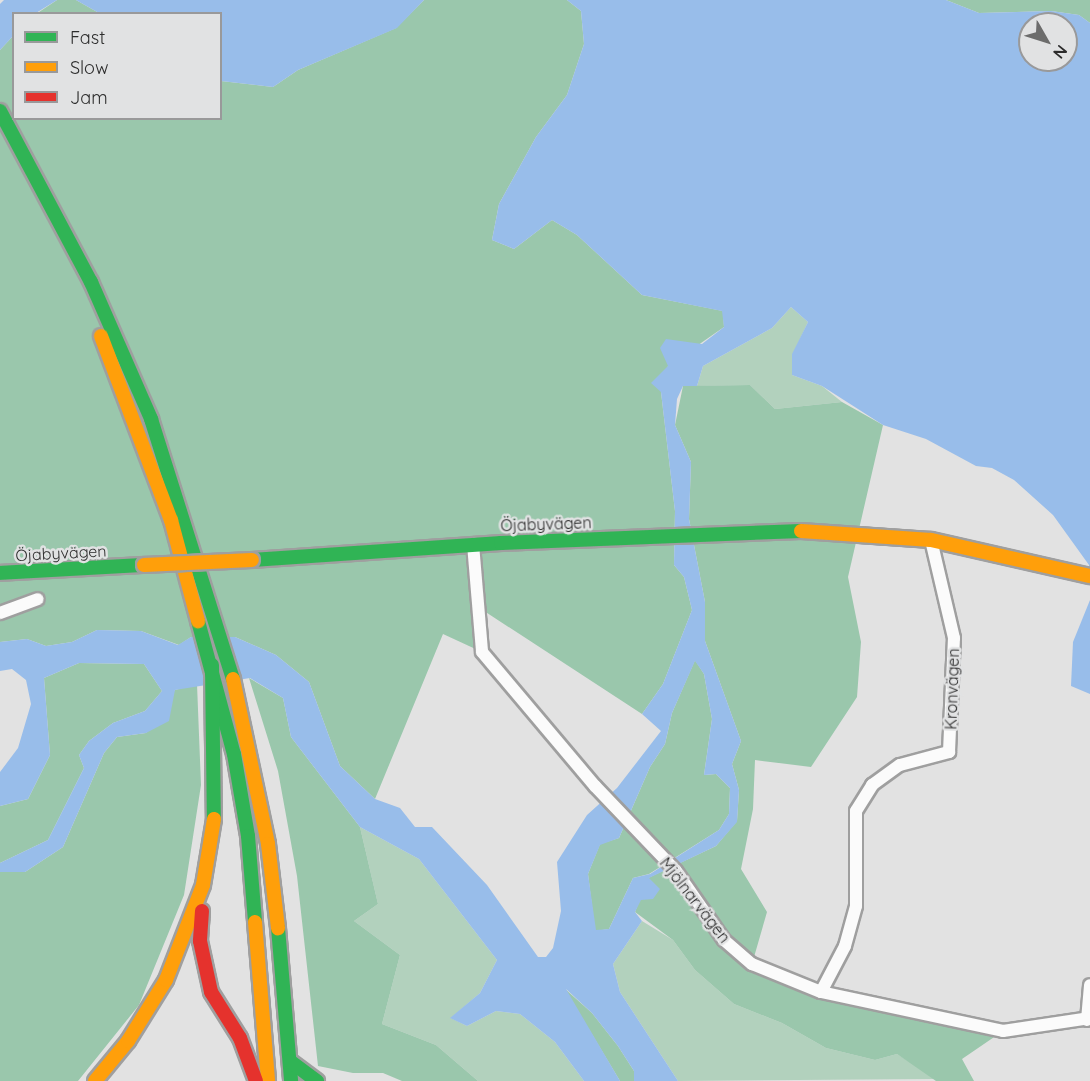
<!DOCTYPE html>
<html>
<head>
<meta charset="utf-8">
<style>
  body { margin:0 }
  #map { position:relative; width:1090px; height:1081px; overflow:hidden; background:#e2e2e2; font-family:Quicksand,sans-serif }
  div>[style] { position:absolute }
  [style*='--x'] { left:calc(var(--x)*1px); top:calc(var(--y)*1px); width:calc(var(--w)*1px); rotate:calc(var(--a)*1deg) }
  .green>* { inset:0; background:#b2d1bd }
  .forest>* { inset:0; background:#9ac7ac }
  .water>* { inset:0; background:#98bdea }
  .roads { filter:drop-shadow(2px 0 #9f9f9f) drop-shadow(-2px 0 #9f9f9f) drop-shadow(0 2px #9f9f9f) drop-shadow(0 -2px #9f9f9f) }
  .street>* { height:12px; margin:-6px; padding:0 6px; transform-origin:6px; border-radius:6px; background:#fbfbfb }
  .fast>* { height:14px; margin:-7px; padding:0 7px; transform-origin:7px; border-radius:7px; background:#30b455 }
  .slow>* { height:14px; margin:-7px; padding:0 7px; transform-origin:7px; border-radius:7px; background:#ff9f0a }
  .jam>* { height:14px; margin:-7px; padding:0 7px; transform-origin:7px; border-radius:7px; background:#e5322d }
  .bridges { filter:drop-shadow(2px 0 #9f9f9f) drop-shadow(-2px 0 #9f9f9f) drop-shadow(0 2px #9f9f9f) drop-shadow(0 -2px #9f9f9f) }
  .slow-bridge>* { height:14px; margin:-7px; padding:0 7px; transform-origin:7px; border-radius:7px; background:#ff9f0a }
  span { translate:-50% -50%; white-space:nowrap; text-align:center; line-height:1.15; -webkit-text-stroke:5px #e1e2e3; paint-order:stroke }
  .street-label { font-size:16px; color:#2c2c2c }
  .legend { position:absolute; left:12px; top:12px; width:210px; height:108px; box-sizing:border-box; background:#e1e2e3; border:2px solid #99999a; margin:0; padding:8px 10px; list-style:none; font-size:18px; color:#2c2c2c }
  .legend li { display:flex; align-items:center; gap:12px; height:30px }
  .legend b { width:30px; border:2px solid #99999a }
  .north { position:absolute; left:1018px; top:12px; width:60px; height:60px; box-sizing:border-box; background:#e1e2e3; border:2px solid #99999a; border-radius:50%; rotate:129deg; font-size:16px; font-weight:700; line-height:24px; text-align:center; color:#2c2c2c }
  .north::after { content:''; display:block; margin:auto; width:21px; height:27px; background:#6c6c6c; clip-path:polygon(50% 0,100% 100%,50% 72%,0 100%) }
</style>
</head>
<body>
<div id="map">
  <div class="green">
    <i style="clip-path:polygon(791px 307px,808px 322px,793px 354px,792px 375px,822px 386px,842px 402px,775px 409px,750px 385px,697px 386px,703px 366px,772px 328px)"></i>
    <i style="clip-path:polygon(360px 827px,419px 859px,497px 960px,480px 993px,451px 1018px,467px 1026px,496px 1011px,520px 1014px,555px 1042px,584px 1081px,478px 1081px,436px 1045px,382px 1024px,400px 955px,354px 921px,378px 904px)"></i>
    <i style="clip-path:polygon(642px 921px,673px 940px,695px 970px,734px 1004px,782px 1023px,826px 1048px,875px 1060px,897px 1054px,937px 1079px,678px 1081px,620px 992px,613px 964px)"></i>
  </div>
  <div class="forest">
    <i style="clip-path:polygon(57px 0,76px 0,99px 13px,36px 14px)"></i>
    <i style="clip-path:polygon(424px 0,567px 0,581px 11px,584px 44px,567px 95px,536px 137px,499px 204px,492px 240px,514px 249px,552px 220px,577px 235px,642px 295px,723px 311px,724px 327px,668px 366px,661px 392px,675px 511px,674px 565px,684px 577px,692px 610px,663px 684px,642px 714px,478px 607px,482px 652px,443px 634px,375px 799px,340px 766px,309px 682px,276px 655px,235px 637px,191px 637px,179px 645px,141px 631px,97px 630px,72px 642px,46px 646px,27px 639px,0 642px,0 50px,13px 36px,14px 118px,220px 118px,221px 81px,273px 87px,298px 70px,396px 28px)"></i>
    <i style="clip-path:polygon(946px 0,1090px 0,1090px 23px,1079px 15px,1051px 11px,979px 13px)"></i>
    <i style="clip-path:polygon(750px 385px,775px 409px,842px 402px,883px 425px,848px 577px,861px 642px,857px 697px,811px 767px,755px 760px,753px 809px,741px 869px,767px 912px,752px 964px,821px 992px,1003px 1031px,962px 1059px,974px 1081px,936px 1081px,897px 1054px,875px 1060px,826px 1048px,782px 1023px,734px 1004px,695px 970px,673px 940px,635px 912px,648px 878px,716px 846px,737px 821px,739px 790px,732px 764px,741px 741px,705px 641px,705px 602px,689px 519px,691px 462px,675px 425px,683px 386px)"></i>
    <i style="clip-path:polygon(695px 660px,704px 674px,712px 719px,704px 775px,716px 774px,730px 788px,729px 814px,719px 830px,649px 874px,633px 878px,609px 929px,595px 931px,588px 874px,600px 844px,619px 838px,650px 767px,665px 744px,672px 713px)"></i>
    <i style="clip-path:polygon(79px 663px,144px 664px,162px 691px,145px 711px,113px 723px,89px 741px,79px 755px,84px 768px,48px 840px,0 863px,0 806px,28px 799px,50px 755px,44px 678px)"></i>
    <i style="clip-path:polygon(249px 678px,283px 698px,291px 737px,360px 827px,378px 904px,354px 921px,400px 955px,382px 1024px,436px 1045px,478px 1081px,402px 1081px,383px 1073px,353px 1073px,318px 1066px,297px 876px,278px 771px)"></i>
    <i style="clip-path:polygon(197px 684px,201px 785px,184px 895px,139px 1005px,78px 1081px,0 1081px,0 872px,25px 872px,63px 847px,104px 753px,117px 737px,146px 733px,175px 690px)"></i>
    <i style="clip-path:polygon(564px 988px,592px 1013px,618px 1046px,634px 1071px,634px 1081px,620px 1081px)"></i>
  </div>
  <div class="water">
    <i style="clip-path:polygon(4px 0,57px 0,36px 13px,14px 14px,13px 36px,0 50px,0 4px)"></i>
    <i style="clip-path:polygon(76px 0,424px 0,397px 28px,298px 70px,273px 87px,221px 81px,220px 14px,99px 13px)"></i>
    <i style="clip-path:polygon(evenodd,567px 0,946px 0,979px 13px,1051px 11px,1079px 15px,1090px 23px,1090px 587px,1089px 565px,1053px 515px,1014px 480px,992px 468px,976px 466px,926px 439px,883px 425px,822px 386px,792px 375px,792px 354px,808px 322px,791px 307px,772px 328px,703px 366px,697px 386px,683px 386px,677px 399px,675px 425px,691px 462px,689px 519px,705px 602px,705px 641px,741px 741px,732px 764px,739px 790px,737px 822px,716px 846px,649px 878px,660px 889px,653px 899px,641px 900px,635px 912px,642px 921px,613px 964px,620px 992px,678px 1081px,634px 1081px,634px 1071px,618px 1046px,592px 1013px,566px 989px,620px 1081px,584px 1081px,555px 1042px,520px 1014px,496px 1011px,467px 1026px,450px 1018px,480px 993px,497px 960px,419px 859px,360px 827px,291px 737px,283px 698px,250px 678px,175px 690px,169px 721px,146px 733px,117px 737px,104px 753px,63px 847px,25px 872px,0 872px,0 863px,48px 840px,84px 768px,79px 755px,89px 741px,113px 723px,145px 711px,162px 691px,144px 664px,79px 663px,44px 678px,50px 755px,28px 799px,0 806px,0 772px,18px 748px,31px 704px,26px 680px,12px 669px,0 671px,0 642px,27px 639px,46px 646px,72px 642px,97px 630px,141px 631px,178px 645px,191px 637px,235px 637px,276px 655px,309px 682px,340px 766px,375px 799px,400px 808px,415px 827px,432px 827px,487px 885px,538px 957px,546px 957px,553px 948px,561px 911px,557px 862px,587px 815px,617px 788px,661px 731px,642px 714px,663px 684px,692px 610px,684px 577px,674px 565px,675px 511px,661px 392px,651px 383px,668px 366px,660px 348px,666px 339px,702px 344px,724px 327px,722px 311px,642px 295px,577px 235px,552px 220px,514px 249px,492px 240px,499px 204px,536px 137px,567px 95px,584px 44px,581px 11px,567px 0,1030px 24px,1066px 24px,1066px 60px,1030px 60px,1030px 24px,567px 0,695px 661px,704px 674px,712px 719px,704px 775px,716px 774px,730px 788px,729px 814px,719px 830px,650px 874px,633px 878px,609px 929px,596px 930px,588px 874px,600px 845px,619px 838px,650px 767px,665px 744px,672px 713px,695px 661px)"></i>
    <i style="clip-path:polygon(1090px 600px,1090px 694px,1071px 686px,1073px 642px)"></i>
  </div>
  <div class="roads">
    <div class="street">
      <i style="--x:473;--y:544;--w:108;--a:85.2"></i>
      <i style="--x:482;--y:652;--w:175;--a:49.9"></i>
      <i style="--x:595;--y:786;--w:117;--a:46.4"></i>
      <i style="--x:676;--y:871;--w:84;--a:55.2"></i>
      <i style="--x:724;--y:940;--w:37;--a:41"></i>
      <i style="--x:752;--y:964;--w:74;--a:22.1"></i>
      <i style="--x:821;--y:992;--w:186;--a:12.1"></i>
      <i style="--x:1003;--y:1031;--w:88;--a:-8.5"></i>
      <i style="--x:0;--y:613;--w:40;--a:-20.2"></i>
      <i style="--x:821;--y:992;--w:52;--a:-62.4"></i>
      <i style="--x:845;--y:946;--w:41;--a:-74.6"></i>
      <i style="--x:856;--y:906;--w:95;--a:-90"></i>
      <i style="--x:856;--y:811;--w:31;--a:-58"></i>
      <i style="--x:872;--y:785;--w:34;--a:-36"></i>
      <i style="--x:900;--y:765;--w:51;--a:-14.9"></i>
      <i style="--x:949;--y:752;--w:114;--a:-87.5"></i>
      <i style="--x:954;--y:638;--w:101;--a:-103.2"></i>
      <i style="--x:1087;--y:1020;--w:35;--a:-85"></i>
    </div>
    <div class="fast">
      <i style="--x:0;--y:111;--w:194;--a:62"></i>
      <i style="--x:91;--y:282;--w:150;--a:66.3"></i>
      <i style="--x:151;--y:419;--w:273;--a:72.5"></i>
      <i style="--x:252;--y:560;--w:250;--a:-3.9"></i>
      <i style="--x:501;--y:543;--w:300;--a:-2.3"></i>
      <i style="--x:0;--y:573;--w:144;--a:-3.2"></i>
      <i style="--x:198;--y:621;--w:138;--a:74.9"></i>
      <i style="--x:234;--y:754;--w:83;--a:80.3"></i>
      <i style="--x:248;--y:836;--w:86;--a:85.3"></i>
      <i style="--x:212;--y:665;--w:154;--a:89.3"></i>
      <i style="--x:278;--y:928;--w:154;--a:85.1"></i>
      <i style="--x:290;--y:1061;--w:34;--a:37"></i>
    </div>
    <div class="slow">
      <i style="--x:101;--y:336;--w:197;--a:69.2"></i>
      <i style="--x:171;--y:520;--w:105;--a:75"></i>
      <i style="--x:801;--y:531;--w:130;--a:4"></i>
      <i style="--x:931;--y:540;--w:163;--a:12.8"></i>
      <i style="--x:233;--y:679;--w:169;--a:78"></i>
      <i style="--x:268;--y:844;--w:85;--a:83.2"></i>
      <i style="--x:255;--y:922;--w:160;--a:85.3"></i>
      <i style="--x:95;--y:1081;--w:52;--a:-50.5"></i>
      <i style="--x:128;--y:1041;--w:72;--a:-58.1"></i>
      <i style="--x:166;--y:980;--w:102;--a:-68.7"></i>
      <i style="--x:203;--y:885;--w:67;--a:-80.5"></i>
    </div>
    <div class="jam">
      <i style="--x:202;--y:911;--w:30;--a:94"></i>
      <i style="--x:200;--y:941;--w:52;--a:77.8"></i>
      <i style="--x:211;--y:992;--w:54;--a:57.8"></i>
      <i style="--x:240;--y:1038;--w:46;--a:69.6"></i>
    </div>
  </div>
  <div class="bridges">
    <div class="slow-bridge">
      <i style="--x:144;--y:565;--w:108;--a:-2.7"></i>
    </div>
  </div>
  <div class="street-label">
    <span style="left:546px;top:524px;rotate:-2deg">Öjabyvägen</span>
    <span style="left:61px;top:553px;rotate:-3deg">Öjabyvägen</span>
    <span style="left:952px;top:689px;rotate:-88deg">Kronvägen</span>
    <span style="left:695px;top:900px;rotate:52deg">Mjölnarvägen</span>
  </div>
  <ul class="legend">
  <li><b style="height:8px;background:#30b455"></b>Fast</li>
  <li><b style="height:8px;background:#ff9f0a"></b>Slow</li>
  <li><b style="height:8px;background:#e5322d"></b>Jam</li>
  </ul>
  <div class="north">N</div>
</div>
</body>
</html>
